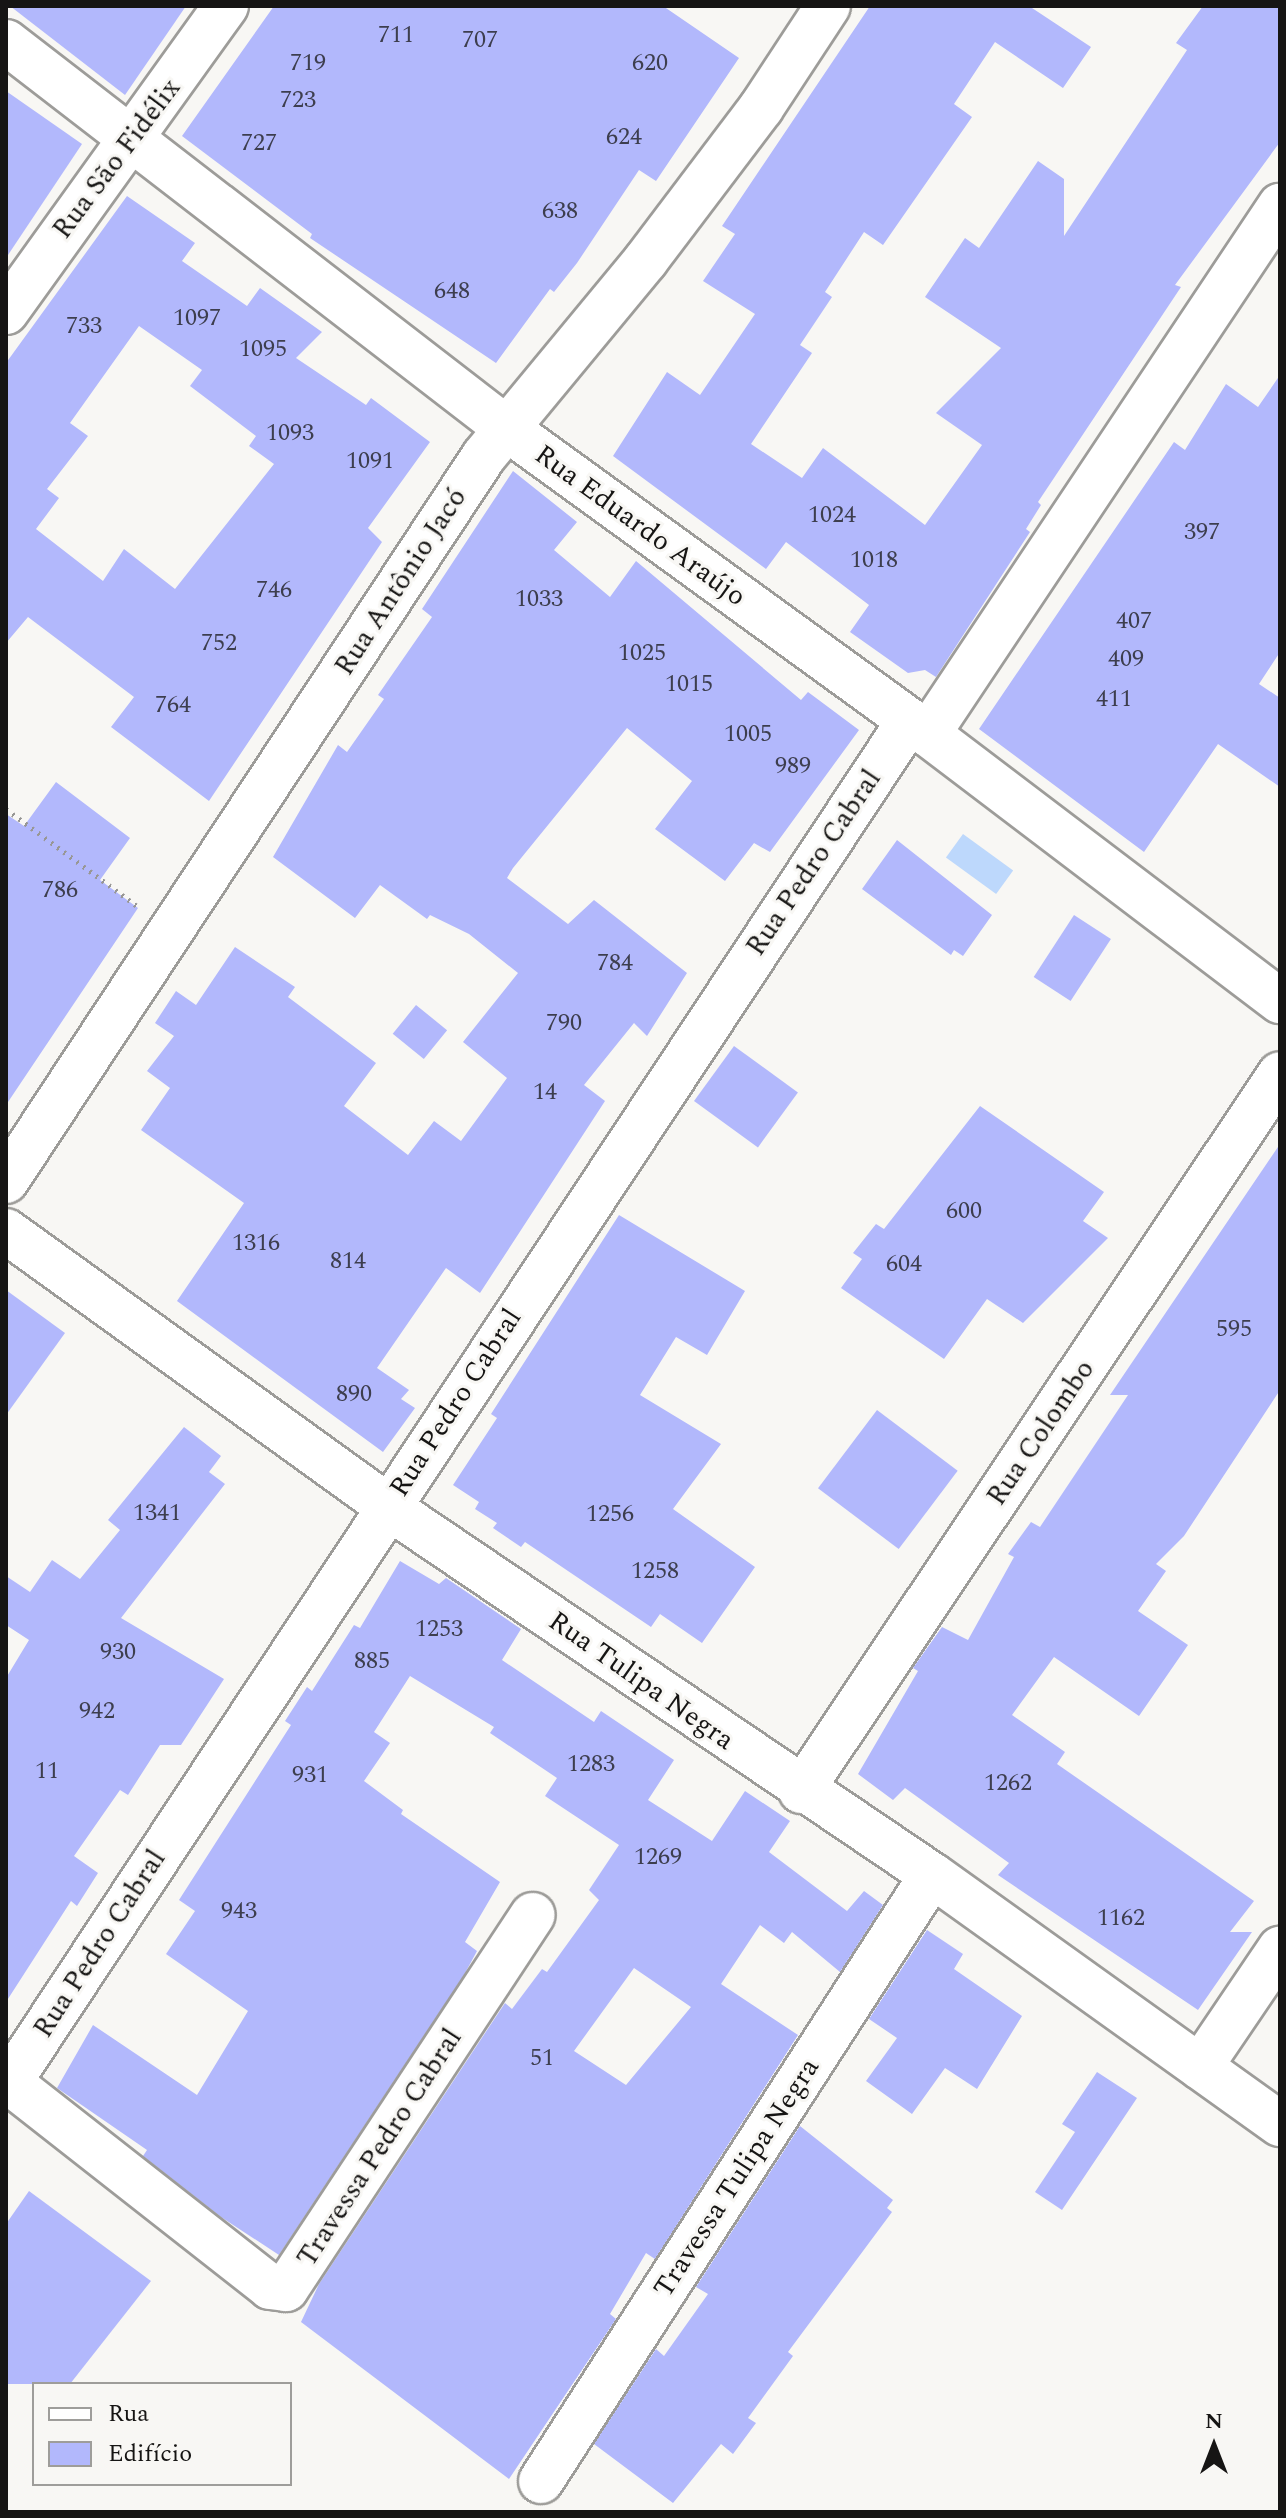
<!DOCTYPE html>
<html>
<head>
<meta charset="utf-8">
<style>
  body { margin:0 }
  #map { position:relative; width:1286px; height:2518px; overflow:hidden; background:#f8f7f4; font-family:Spectral,serif }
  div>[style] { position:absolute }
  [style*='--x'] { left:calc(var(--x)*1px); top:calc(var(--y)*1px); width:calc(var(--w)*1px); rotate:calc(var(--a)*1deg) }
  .water>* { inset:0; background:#bdd8fc; transform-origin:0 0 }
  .building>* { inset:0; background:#b2b8fc; transform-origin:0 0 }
  .path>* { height:5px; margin-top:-2.5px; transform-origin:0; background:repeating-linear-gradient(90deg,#989795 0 2px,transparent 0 8px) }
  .roads { filter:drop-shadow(2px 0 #9d9c99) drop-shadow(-2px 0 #9d9c99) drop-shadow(0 2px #9d9c99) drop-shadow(0 -2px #9d9c99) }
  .street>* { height:44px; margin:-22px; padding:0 22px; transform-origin:22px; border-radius:22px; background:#fff }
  span { translate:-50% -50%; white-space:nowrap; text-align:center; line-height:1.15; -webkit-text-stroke:6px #f8f7f4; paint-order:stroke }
  .number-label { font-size:24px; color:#3d3e4e }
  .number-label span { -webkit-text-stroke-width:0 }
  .street-label { font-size:28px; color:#161514 }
  .frame { position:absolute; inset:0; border:8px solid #161514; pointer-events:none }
  .legend { position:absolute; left:32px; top:2382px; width:260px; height:104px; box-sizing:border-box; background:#f8f7f4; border:2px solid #9e9d9a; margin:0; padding:10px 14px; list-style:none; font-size:24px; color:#161514 }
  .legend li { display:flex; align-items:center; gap:16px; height:40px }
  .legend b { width:40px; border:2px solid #9e9d9a }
  .north { position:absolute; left:1174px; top:2406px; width:80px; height:80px; -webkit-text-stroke:6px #f8f7f4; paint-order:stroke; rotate:0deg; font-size:22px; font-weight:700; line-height:32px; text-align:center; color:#161514 }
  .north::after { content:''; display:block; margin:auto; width:28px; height:36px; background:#161514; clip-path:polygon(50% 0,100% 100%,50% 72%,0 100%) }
</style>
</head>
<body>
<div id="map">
  <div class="water">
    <i style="left:963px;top:834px;width:62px;height:29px;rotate:36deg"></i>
  </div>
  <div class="building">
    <i style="clip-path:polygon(10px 6px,186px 6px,125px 95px)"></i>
    <i style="clip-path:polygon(274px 6px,663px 6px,739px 58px,656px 181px,639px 170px,577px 263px,554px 292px,550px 289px,496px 363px,310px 238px,312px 234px,182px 136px)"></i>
    <i style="clip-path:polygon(870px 6px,1029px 6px,1091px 47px,1063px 88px,995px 42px,954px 104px,972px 117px,883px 245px,864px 232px,825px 292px,832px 297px,800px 345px,812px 353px,751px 444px,802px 478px,823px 448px,925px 525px,982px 445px,936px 413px,1001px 348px,925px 297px,965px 238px,979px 248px,1038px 161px,1064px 179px,1064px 236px,1187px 50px,1176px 43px,1203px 6px,1280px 6px,1280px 142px,1175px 285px,1181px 287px,1038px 502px,1041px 505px,1026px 529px,1030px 532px,936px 677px,925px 670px,908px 673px,850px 632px,869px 605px,786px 542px,766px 569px,613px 456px,667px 372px,700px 395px,755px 314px,703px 281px,735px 234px,722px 226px)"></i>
    <i style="clip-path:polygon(6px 91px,82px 144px,6px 258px)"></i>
    <i style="clip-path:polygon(evenodd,127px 196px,195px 243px,182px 261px,247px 306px,260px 288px,322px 332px,296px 358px,366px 405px,371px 398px,430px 442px,368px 528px,382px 542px,209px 801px,111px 727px,134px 697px,28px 617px,6px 643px,6px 363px,127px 196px,139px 326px,202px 370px,190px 386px,256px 436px,249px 446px,274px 464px,175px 589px,124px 549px,103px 581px,36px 529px,59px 498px,47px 489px,88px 436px,70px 423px,139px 326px)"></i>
    <i style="clip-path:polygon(1280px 375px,1280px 652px,1259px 684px,1280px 698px,1280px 787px,1218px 744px,1144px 852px,979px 729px,1174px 442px,1185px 450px,1226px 384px,1258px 407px)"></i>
    <i style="clip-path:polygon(513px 471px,577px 522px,554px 550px,610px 597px,636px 561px,801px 700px,808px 692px,859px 730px,770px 852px,754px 843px,725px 881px,655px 829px,692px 781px,627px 728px,513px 868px,507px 878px,568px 924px,594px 900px,687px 973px,647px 1036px,634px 1023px,584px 1085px,605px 1101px,480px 1293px,446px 1268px,377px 1368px,409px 1390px,401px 1399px,415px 1408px,383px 1452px,177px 1301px,244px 1203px,141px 1130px,170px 1088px,147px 1071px,174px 1036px,155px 1023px,176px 991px,196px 1005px,235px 947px,295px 987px,288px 997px,376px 1063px,344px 1106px,408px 1155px,434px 1121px,461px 1141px,507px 1078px,463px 1042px,518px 973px,469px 934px,430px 915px,427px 919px,380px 885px,355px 918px,273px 857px,338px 745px,347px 752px,384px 699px,378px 695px,432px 617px,422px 609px)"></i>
    <i style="clip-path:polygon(56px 782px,130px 838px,100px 880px,138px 908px,6px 1105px,6px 814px,24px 826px)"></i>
    <i style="clip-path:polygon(897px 840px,992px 915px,963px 956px,954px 950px,951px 955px,862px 889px)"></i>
    <i style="left:1074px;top:915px;width:44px;height:74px;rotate:33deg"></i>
    <i style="left:416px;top:1005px;width:40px;height:37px;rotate:39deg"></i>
    <i style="left:734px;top:1046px;width:79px;height:68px;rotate:36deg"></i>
    <i style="clip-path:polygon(980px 1106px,1104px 1192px,1083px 1221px,1108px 1238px,1023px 1323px,987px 1299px,944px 1359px,841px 1288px,862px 1259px,853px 1253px,876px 1224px,884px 1229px)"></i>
    <i style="clip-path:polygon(1280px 1144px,1280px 1390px,1184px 1536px,1156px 1564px,1166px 1571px,1138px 1611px,1188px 1645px,1139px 1716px,1054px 1657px,1012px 1715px,1065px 1752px,1057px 1764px,1254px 1901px,1230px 1932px,1252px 1932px,1198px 2010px,998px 1875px,1009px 1863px,905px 1788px,893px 1800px,858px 1774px,918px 1671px,913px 1668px,942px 1627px,968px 1640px,1014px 1557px,1008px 1554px,1031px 1522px,1040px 1527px,1128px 1395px,1110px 1395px)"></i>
    <i style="clip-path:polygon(619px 1215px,745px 1291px,707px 1355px,676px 1337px,640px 1395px,721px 1444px,673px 1509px,755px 1567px,702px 1643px,660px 1614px,651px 1627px,525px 1542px,521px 1547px,493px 1528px,497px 1523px,475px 1509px,479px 1502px,453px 1485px,497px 1418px,491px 1414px)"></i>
    <i style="clip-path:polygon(6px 1290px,65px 1333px,6px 1415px)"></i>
    <i style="left:877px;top:1410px;width:101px;height:98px;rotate:37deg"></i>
    <i style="clip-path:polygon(184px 1427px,221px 1456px,209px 1472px,225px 1484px,121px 1618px,224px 1679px,181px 1745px,160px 1745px,128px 1795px,120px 1790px,74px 1856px,98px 1873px,77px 1906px,71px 1901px,6px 2002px,6px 1678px,29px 1640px,6px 1625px,6px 1576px,30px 1592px,52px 1560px,80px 1579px,120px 1530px,108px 1520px)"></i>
    <i style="clip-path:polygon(evenodd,400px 1561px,439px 1584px,446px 1578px,521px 1629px,502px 1660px,594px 1722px,601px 1711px,674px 1760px,648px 1800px,712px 1841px,745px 1791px,790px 1821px,769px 1852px,847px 1911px,864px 1891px,883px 1905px,840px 1972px,792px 1932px,784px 1943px,760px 1925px,721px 1984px,798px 2035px,655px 2259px,646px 2253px,610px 2314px,616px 2319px,509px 2479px,301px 2322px,319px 2284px,505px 2003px,512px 2009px,542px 1969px,547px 1972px,599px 1900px,589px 1890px,619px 1845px,545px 1796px,557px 1778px,490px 1733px,494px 1727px,410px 1676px,374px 1732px,390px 1743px,364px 1781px,403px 1810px,401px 1814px,500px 1882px,465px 1942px,477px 1951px,464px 1975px,279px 2255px,221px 2217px,143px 2156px,147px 2150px,57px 2088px,93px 2025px,197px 2095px,248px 2011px,166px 1954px,195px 1911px,179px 1900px,291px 1725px,285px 1721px,307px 1687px,312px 1691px,354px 1625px,360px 1628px,400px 1561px,634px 1968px,691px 2007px,626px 2085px,574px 2051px,634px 1968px)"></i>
    <i style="clip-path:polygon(927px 1930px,963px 1954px,954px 1969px,1022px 2016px,977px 2089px,945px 2068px,912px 2114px,866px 2081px,897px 2038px,869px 2019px)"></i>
    <i style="clip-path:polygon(1097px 2072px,1137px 2098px,1062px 2210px,1035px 2192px,1075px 2132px,1062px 2124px)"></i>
    <i style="clip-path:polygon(800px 2126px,893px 2200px,887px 2208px,892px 2212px,788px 2352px,793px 2356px,748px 2418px,756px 2423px,733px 2454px,721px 2444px,673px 2503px,594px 2444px,656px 2349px,664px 2356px,708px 2294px,696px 2287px)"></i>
    <i style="clip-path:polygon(29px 2191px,151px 2281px,70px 2384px,6px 2384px,6px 2224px)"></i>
  </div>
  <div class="path">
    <i style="--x:6;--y:809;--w:163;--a:36.5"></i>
  </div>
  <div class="roads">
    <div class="street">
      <i style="--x:6;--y:42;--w:632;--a:37.67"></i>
      <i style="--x:506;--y:428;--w:521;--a:35.95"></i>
      <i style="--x:928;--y:734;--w:442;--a:37.2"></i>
      <i style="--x:6;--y:312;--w:377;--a:-54.3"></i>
      <i style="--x:928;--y:734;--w:635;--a:-56.31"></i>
      <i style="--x:6;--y:1181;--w:868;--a:-56.6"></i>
      <i style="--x:484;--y:456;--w:254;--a:-50.4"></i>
      <i style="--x:646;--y:260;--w:191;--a:-52.9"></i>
      <i style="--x:761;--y:108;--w:122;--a:-56.7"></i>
      <i style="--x:6;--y:1231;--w:471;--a:35.8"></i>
      <i style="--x:388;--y:1507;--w:657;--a:34.08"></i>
      <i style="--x:932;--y:1875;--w:428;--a:35.6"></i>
      <i style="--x:801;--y:1791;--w:862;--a:-56.25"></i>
      <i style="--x:1200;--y:2067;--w:143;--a:-55.9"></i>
      <i style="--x:9;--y:2082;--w:332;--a:38.1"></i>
      <i style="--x:270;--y:2287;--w:16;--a:7"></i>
      <i style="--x:286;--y:2289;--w:448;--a:-56.6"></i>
      <i style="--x:6;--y:2087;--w:1637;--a:-56.53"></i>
      <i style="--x:541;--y:2481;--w:721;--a:-57.17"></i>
    </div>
  </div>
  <div class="number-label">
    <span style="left:396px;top:36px">711</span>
    <span style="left:480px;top:41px">707</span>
    <span style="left:308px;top:64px">719</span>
    <span style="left:650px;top:64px">620</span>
    <span style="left:298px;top:101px">723</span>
    <span style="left:624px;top:138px">624</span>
    <span style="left:259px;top:144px">727</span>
    <span style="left:560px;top:212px">638</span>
    <span style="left:452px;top:292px">648</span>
    <span style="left:197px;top:319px">1097</span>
    <span style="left:84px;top:327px">733</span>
    <span style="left:263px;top:350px">1095</span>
    <span style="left:290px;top:434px">1093</span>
    <span style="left:370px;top:462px">1091</span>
    <span style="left:832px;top:516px">1024</span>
    <span style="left:1202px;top:533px">397</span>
    <span style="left:874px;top:561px">1018</span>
    <span style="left:274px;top:591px">746</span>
    <span style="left:539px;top:600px">1033</span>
    <span style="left:1134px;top:622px">407</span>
    <span style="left:219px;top:644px">752</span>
    <span style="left:642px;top:654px">1025</span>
    <span style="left:1126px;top:660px">409</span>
    <span style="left:689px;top:685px">1015</span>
    <span style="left:1114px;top:700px">411</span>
    <span style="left:173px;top:706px">764</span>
    <span style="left:748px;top:735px">1005</span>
    <span style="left:793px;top:767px">989</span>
    <span style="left:60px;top:891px">786</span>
    <span style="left:615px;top:964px">784</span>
    <span style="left:564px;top:1024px">790</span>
    <span style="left:545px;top:1093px">14</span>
    <span style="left:964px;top:1212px">600</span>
    <span style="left:256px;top:1244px">1316</span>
    <span style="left:348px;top:1262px">814</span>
    <span style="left:904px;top:1265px">604</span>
    <span style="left:1234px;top:1330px">595</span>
    <span style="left:354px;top:1395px">890</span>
    <span style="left:157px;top:1514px">1341</span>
    <span style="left:610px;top:1515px">1256</span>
    <span style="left:655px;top:1572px">1258</span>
    <span style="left:439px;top:1630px">1253</span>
    <span style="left:118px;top:1653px">930</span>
    <span style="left:372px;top:1662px">885</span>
    <span style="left:97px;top:1712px">942</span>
    <span style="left:591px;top:1765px">1283</span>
    <span style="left:47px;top:1772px">11</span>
    <span style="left:310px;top:1776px">931</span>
    <span style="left:1008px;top:1784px">1262</span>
    <span style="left:658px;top:1858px">1269</span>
    <span style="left:239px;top:1912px">943</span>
    <span style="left:1121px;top:1919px">1162</span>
    <span style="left:542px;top:2059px">51</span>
  </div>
  <div class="street-label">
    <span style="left:117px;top:159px;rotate:-53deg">Rua São Fidélix</span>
    <span style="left:640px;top:526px;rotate:36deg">Rua Eduardo Araújo</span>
    <span style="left:401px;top:582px;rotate:-57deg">Rua Antônio Jacó</span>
    <span style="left:814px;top:863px;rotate:-56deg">Rua Pedro Cabral</span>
    <span style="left:456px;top:1403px;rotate:-57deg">Rua Pedro Cabral</span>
    <span style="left:1041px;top:1433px;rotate:-56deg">Rua Colombo</span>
    <span style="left:641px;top:1681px;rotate:35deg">Rua Tulipa Negra</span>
    <span style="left:100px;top:1944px;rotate:-57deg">Rua Pedro Cabral</span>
    <span style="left:380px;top:2148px;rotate:-57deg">Travessa Pedro Cabral</span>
    <span style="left:737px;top:2178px;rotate:-57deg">Travessa Tulipa Negra</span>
  </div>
  <div class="frame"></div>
  <ul class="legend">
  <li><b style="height:10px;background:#fff"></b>Rua</li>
  <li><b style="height:22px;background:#b2b8fc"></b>Edifício</li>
  </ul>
  <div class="north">N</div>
</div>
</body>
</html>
